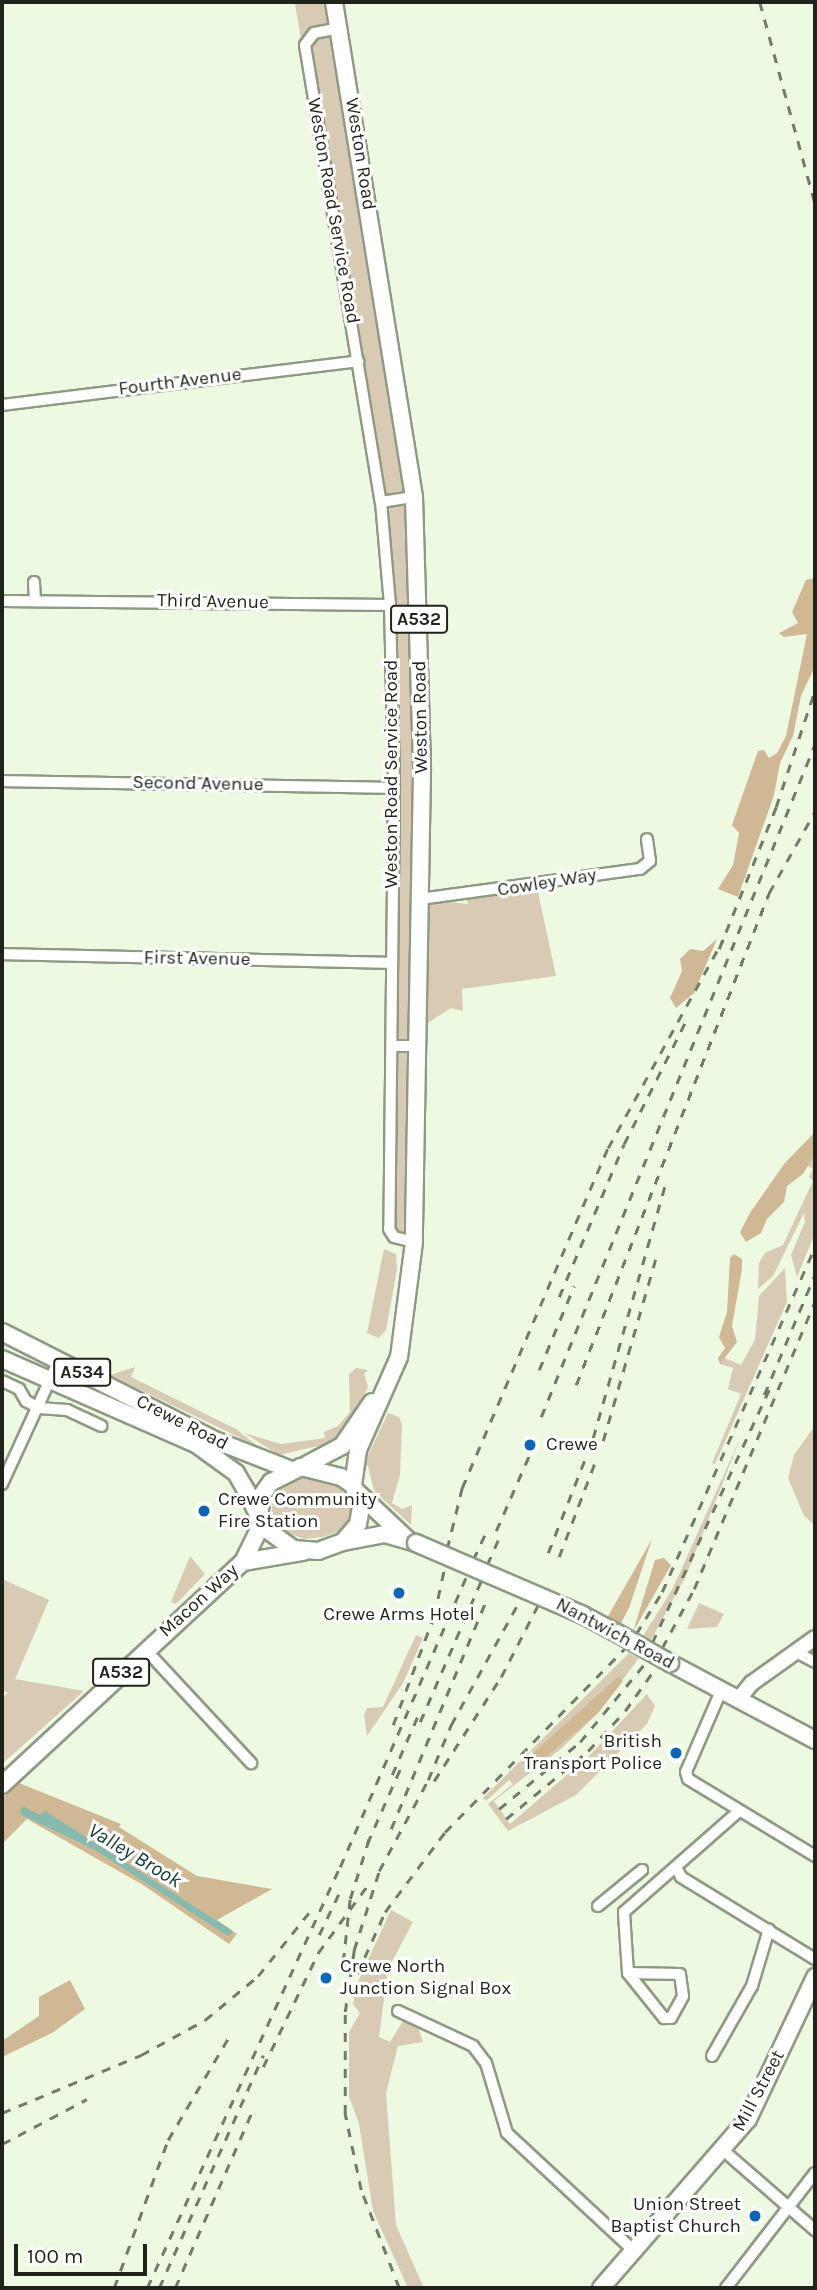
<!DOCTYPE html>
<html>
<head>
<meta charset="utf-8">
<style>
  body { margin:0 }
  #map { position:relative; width:817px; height:2290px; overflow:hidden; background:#edfae1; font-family:Karla,sans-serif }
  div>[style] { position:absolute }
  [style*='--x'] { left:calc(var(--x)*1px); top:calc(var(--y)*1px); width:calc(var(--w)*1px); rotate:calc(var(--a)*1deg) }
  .green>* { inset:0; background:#d8cab3 }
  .forest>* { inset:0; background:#cfb893 }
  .water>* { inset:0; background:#87baae }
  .roads { filter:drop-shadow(2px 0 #8e9a83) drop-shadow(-2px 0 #8e9a83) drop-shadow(0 2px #8e9a83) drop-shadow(0 -2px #8e9a83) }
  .street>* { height:10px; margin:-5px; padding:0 5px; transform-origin:5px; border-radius:5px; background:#fff }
  .secondary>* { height:14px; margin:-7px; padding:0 7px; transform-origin:7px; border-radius:7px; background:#fff }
  .primary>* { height:16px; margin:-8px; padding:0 8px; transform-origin:8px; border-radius:8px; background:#fff }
  .rail>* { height:2.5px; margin-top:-1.25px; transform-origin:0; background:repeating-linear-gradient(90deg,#727a6a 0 9px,transparent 0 18px) }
  .bridges { filter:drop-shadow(2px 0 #8e9a83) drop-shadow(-2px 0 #8e9a83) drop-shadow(0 2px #8e9a83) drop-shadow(0 -2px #8e9a83) }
  .primary-bridge>* { height:16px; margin:-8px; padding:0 8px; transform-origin:8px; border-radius:8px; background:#fff }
  .dots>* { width:19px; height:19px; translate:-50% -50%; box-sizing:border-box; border:4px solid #fff; border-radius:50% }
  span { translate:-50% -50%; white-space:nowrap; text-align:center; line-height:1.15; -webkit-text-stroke:6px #fff; paint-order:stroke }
  .shield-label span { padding:2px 5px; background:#fff; border:2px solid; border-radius:5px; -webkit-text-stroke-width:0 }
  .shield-label { font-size:18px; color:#1f231a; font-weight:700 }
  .street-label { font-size:19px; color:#1f231a }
  .poi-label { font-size:19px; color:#1f231a }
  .left { translate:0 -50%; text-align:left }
  .right { translate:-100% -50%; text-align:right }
  .water-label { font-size:21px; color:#0d3c34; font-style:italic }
  .frame { position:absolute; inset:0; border:4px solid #1f231a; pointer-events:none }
  .scale { position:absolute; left:14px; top:2244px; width:133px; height:32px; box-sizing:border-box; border:4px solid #1f231a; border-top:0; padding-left:9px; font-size:21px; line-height:24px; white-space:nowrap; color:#1f231a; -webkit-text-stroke:5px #fff; paint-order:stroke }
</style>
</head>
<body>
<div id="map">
  <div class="green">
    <i style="clip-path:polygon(299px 2px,334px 2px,414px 497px,420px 899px,468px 904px,465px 894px,536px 883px,556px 976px,462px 989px,463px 1011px,451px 1008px,425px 1025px,414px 1242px,389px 1229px,394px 788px,381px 502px,295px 4px)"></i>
    <i style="clip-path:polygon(815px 1154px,815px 1233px,797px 1277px,791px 1255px,805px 1222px,804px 1213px,773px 1276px,758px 1289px,759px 1263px,765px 1253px,783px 1245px,813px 1181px,809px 1177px,813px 1169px,807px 1165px)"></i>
    <i style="clip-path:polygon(384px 1249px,396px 1254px,397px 1269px,386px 1330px,379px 1338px,367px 1333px)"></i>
    <i style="clip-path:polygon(785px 1268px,787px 1302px,715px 1464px,712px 1463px,741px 1394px,728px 1389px,733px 1368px,720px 1364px,723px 1357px,741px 1365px,755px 1340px,759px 1296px)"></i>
    <i style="clip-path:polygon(135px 1367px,131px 1377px,236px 1429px,259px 1447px,110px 1375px)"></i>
    <i style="clip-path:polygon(356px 1368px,368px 1370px,364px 1374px,368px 1387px,348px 1427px,331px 1443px,279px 1455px,244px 1433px,281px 1444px,325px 1438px,324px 1432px,338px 1426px,350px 1412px,349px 1374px)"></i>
    <i style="clip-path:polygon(388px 1413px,399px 1417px,402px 1424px,400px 1475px,392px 1503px,402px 1509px,412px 1505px,411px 1525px,374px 1491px,368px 1466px,363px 1466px)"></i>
    <i style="clip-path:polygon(815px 1415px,815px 1525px,804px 1516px,788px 1478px,794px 1455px,814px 1427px)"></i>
    <i style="clip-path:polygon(742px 1434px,686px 1576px,651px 1640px,643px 1636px,673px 1588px)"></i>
    <i style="clip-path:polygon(313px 1477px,340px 1487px,351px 1503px,350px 1522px,340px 1531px,323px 1537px,305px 1539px,282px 1531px,271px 1518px,274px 1490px,289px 1478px)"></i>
    <i style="clip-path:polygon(190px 1556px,205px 1574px,176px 1604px,171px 1602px)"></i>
    <i style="clip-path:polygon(2px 1579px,49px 1600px,15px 1679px,84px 1691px,2px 1764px,2px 1697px,8px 1693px,2px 1690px)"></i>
    <i style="clip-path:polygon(699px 1603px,724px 1614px,717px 1627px,687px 1629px)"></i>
    <i style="clip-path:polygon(416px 1635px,423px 1638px,403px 1683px,367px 1736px,364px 1715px,367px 1708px,383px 1707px)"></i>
    <i style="clip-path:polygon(629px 1653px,639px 1658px,598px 1713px,562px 1748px,494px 1801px,510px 1824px,589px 1756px,647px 1694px,655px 1706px,647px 1724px,576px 1795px,508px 1831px,488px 1804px,513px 1784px,509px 1780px,486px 1801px,483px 1798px)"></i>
    <i style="clip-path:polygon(391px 1910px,413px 1922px,388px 1969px,379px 2037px,390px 2042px,403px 2021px,418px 2027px,423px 2042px,398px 2046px,386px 2093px,396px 2225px,424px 2288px,408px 2288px,373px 2211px,359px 2124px,349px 2096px,349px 2032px,360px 2013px,353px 2004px,356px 1986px)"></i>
  </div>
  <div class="forest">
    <i style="clip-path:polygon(815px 578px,815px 666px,801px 696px,793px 736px,780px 763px,774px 795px,738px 897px,718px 889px,733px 865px,739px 833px,732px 825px,758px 751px,764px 750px,769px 758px,777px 753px,786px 736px,807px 634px,784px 637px,779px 633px,798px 623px,792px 612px,806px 580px)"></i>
    <i style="clip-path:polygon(717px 939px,694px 993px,676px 1008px,670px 998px,682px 971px,680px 959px,690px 949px,703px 951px)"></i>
    <i style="clip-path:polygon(815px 1132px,815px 1154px,803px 1174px,787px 1186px,784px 1202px,767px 1219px,761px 1233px,746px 1242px,740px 1232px,750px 1213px,784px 1164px)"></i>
    <i style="clip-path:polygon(734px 1254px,742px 1259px,742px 1269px,732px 1326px,737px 1342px,720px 1364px,718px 1358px,725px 1348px,719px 1337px,727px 1312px,730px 1258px)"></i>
    <i style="clip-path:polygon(652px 1539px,629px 1608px,620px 1625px,607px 1618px)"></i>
    <i style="clip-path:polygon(664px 1558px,671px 1565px,633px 1632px,655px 1560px)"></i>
    <i style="clip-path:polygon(619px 1676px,623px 1681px,598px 1713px,535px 1766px,522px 1763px)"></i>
    <i style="clip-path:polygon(19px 1783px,121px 1824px,119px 1827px,197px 1876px,272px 1889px,217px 1920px,237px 1934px,229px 1944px,143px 1885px,27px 1819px,2px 1844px,2px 1799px)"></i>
    <i style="clip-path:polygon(70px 1980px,85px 2009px,52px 2033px,2px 2057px,2px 2041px,39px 2016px,39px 1997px)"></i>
  </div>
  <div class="water">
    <i style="clip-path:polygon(22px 1806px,40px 1815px,45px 1811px,233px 1931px,228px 1936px,95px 1850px,20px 1814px)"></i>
  </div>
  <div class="roads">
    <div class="street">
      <i style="--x:340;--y:28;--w:26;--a:169"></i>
      <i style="--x:314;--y:33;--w:15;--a:127"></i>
      <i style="--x:305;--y:45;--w:463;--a:80.6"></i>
      <i style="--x:381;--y:502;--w:103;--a:85"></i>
      <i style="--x:390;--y:605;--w:183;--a:88.7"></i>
      <i style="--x:394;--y:788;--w:441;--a:90.6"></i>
      <i style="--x:389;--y:1229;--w:9;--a:58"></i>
      <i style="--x:394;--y:1237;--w:21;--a:14"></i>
      <i style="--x:2;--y:405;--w:359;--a:-7"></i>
      <i style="--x:381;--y:502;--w:33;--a:-9"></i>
      <i style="--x:34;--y:582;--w:18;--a:87"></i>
      <i style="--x:2;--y:601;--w:388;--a:0.6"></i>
      <i style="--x:2;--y:781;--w:392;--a:1"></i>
      <i style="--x:420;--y:899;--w:222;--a:-7.8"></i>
      <i style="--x:640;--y:869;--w:13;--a:-39"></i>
      <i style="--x:650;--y:861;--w:22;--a:-98"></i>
      <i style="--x:2;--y:954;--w:389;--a:1.3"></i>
      <i style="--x:392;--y:1046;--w:23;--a:0"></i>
      <i style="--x:2;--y:1381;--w:19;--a:25"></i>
      <i style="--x:19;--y:1389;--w:14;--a:60"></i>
      <i style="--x:26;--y:1401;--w:15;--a:28"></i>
      <i style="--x:39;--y:1408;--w:28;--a:4"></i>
      <i style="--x:67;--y:1410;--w:38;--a:25"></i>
      <i style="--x:2;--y:1484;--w:136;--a:-65.3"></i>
      <i style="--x:145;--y:1649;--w:156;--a:47.1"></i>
      <i style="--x:796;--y:1652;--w:21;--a:28"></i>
      <i style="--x:721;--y:1691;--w:88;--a:113.4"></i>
      <i style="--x:686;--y:1772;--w:7;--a:74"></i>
      <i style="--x:688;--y:1779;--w:149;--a:31.2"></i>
      <i style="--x:676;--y:1867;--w:11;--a:63"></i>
      <i style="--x:681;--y:1877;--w:157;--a:31.5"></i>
      <i style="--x:598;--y:1906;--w:57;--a:-39.3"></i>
      <i style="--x:628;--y:1973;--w:58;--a:51.3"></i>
      <i style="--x:664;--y:2018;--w:7;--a:0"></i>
      <i style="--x:671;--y:2018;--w:25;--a:-61"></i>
      <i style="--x:683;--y:1996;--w:22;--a:-98"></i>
      <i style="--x:680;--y:1974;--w:52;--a:-178.9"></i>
      <i style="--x:628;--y:1973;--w:61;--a:-93.8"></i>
      <i style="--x:624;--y:1912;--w:152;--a:-41.3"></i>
      <i style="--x:398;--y:2011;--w:83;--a:25"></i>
      <i style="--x:473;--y:2046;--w:21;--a:53"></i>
      <i style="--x:486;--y:2063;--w:73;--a:73.3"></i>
      <i style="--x:507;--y:2133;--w:175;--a:42.9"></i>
      <i style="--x:712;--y:2056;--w:81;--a:-60.3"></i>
      <i style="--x:752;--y:1986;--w:59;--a:-73.4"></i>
      <i style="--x:724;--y:2151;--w:121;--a:41"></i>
      <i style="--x:726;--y:2288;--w:145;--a:-52.3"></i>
    </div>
    <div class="secondary">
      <i style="--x:738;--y:1700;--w:22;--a:-51"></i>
      <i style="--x:752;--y:1683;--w:77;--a:-35.5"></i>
    </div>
    <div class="primary">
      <i style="--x:334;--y:2;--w:501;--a:80.82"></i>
      <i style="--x:414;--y:497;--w:274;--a:88.3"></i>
      <i style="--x:422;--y:771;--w:471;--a:91"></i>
      <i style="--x:414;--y:1242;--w:116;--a:97.4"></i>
      <i style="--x:399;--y:1357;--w:102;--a:113.8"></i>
      <i style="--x:358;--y:1450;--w:35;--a:98"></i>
      <i style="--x:2;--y:1332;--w:241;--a:26.9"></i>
      <i style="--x:217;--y:1441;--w:77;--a:21.3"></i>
      <i style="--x:2;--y:1359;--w:212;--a:23.7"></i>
      <i style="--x:196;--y:1444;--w:49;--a:35.9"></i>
      <i style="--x:236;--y:1473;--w:20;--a:60"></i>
      <i style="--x:246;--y:1490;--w:37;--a:64"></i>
      <i style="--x:262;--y:1523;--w:7;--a:56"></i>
      <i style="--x:266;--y:1529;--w:34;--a:36"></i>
      <i style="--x:294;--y:1549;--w:24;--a:5"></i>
      <i style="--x:318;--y:1551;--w:27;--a:-20"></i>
      <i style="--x:343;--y:1542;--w:23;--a:-50"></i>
      <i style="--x:358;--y:1524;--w:17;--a:-80"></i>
      <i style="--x:361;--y:1507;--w:23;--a:-110"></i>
      <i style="--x:353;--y:1485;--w:14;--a:-146"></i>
      <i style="--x:341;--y:1477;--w:41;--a:-166"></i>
      <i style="--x:301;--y:1467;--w:34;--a:153"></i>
      <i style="--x:271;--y:1482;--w:16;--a:125"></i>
      <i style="--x:262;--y:1495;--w:22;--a:98"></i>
      <i style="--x:304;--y:1466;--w:43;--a:-27.8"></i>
      <i style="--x:342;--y:1446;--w:53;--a:-55.7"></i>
      <i style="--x:357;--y:1492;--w:69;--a:43.2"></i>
      <i style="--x:343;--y:1542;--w:43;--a:-10.8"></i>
      <i style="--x:385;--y:1534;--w:32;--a:16"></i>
      <i style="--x:243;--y:1562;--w:61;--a:-9.5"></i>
      <i style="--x:583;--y:1615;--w:38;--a:28"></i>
      <i style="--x:670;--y:1663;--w:164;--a:28"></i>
      <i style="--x:2;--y:1785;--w:328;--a:-42.8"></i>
      <i style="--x:243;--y:1562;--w:43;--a:-64"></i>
      <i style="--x:601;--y:2288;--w:224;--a:-49"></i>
      <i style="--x:748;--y:2119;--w:157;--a:-64.7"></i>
    </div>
  </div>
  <div class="rail">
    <i style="--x:760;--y:2;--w:208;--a:74.7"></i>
    <i style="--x:719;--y:949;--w:153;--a:-68.1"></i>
    <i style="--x:776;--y:807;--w:123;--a:-71.6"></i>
    <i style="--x:559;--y:1297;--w:166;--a:-67"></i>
    <i style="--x:624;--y:1144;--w:140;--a:-63.3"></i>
    <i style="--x:539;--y:1370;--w:91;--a:-67.4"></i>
    <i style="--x:576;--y:1385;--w:529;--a:-68.58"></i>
    <i style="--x:769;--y:893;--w:94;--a:-60.7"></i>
    <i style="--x:764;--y:1395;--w:131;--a:-67.1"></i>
    <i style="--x:541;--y:1417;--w:727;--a:-67.85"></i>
    <i style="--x:593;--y:1438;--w:269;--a:-74.1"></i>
    <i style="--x:603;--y:1441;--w:191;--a:-73.9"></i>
    <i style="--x:496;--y:1531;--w:107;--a:-66.3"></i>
    <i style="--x:447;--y:1549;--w:63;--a:-76.2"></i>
    <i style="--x:462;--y:1488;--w:370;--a:-66.8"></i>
    <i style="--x:608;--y:1148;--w:238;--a:-61.1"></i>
    <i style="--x:548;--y:1553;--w:106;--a:-68.5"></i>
    <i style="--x:559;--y:1557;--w:107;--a:-69.2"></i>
    <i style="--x:473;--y:1560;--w:29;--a:-65"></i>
    <i style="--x:487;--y:1565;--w:27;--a:-66"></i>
    <i style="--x:636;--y:1634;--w:49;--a:-58.2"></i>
    <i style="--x:662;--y:1592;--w:378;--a:-66.1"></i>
    <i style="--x:652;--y:1643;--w:283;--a:-65.2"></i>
    <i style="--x:662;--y:1648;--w:67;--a:-61.5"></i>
    <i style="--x:694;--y:1589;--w:312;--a:-67.2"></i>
    <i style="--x:420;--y:1722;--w:154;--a:-66.6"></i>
    <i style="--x:393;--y:1725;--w:116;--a:-69.4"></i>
    <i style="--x:434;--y:1616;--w:52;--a:-77.8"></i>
    <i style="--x:392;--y:1775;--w:70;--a:-66.4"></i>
    <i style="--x:434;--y:1781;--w:124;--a:-57.2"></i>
    <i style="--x:501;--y:1677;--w:81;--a:-62.8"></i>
    <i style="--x:499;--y:1809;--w:105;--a:-39.6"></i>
    <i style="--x:580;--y:1742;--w:105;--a:-50.4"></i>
    <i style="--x:506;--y:1819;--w:107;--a:-39.7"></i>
    <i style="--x:588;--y:1751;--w:54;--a:-47.2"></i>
    <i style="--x:625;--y:1711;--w:55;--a:-54.6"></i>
    <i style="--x:391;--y:1829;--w:245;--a:-67.4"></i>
    <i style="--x:367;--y:1844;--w:84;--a:-66.2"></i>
    <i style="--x:319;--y:1935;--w:53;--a:-64.4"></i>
    <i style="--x:343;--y:1962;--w:63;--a:-83.7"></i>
    <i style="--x:350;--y:1899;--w:66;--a:-72.4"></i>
    <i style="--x:357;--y:1974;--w:68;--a:-65.7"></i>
    <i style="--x:385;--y:1912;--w:100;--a:-53.1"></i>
    <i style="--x:445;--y:1832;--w:256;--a:-45.6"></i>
    <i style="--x:263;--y:2067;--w:127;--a:-64.2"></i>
    <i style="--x:318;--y:1953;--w:83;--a:-53.8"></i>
    <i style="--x:2;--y:2113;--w:151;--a:-22.6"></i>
    <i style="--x:141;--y:2055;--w:73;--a:-28.7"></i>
    <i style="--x:205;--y:2020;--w:69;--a:-39.7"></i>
    <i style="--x:258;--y:1976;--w:85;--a:-51.2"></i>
    <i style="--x:2;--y:2144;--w:96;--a:-27.9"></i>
    <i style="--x:114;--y:2288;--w:158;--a:-70"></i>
    <i style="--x:168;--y:2140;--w:120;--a:-59.4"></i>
    <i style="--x:147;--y:2288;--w:463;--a:-65.4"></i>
    <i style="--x:340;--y:1867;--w:318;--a:-66.5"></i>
    <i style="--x:159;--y:2288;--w:255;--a:-65.9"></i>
    <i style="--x:175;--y:2288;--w:192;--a:-66.4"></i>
    <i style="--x:399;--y:2288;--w:105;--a:-111.2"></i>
    <i style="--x:361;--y:2190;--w:78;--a:-101.9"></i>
    <i style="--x:345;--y:2114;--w:102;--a:-90"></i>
    <i style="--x:345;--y:2012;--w:63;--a:-81.7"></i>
    <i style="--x:354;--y:1950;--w:83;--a:-72.4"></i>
    <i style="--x:379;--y:1871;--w:103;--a:-61.7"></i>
    <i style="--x:428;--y:1780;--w:60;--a:-67.3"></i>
    <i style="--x:451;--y:1725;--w:145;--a:-61.1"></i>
  </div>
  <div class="bridges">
    <div class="primary-bridge">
      <i style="--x:416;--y:1543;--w:182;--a:23.3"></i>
      <i style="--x:617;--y:1633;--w:61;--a:29.5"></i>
    </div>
  </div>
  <div class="dots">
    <i style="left:530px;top:1445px;background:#0d66b3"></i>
    <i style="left:204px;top:1511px;background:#0d66b3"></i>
    <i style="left:399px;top:1593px;background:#0d66b3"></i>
    <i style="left:676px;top:1753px;background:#0d66b3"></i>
    <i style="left:326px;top:1978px;background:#0d66b3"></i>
    <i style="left:755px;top:2216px;background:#0d66b3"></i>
  </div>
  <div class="shield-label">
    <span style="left:419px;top:619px">A532</span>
    <span style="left:82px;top:1372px">A534</span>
    <span style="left:121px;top:1672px">A532</span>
  </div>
  <div class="street-label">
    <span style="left:360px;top:154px;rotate:81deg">Weston Road</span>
    <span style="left:333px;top:211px;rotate:80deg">Weston Road Service Road</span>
    <span style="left:180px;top:382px;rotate:-7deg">Fourth Avenue</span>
    <span style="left:213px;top:602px;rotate:1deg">Third Avenue</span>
    <span style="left:421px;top:717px;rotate:-91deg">Weston Road</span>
    <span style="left:392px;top:774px;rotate:-90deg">Weston Road Service Road</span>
    <span style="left:198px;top:784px;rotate:1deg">Second Avenue</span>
    <span style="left:547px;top:883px;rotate:-9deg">Cowley Way</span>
    <span style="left:197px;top:959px;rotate:1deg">First Avenue</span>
    <span style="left:182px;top:1423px;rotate:27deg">Crewe Road</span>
    <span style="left:199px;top:1601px;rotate:-42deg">Macon Way</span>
    <span style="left:615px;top:1634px;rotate:28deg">Nantwich Road</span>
    <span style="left:759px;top:2091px;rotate:-62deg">Mill Street</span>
  </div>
  <div class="poi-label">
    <span class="left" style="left:546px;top:1445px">Crewe</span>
    <span class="left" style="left:218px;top:1511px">Crewe Community<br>Fire Station</span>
    <span style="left:399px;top:1615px">Crewe Arms Hotel</span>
    <span class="right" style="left:662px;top:1753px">British<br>Transport Police</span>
    <span class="left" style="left:340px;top:1978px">Crewe North<br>Junction Signal Box</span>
    <span class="right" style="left:741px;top:2216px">Union Street<br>Baptist Church</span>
  </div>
  <div class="water-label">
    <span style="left:135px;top:1855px;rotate:31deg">Valley Brook</span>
  </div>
  <div class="frame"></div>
  <div class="scale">100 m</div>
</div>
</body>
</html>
